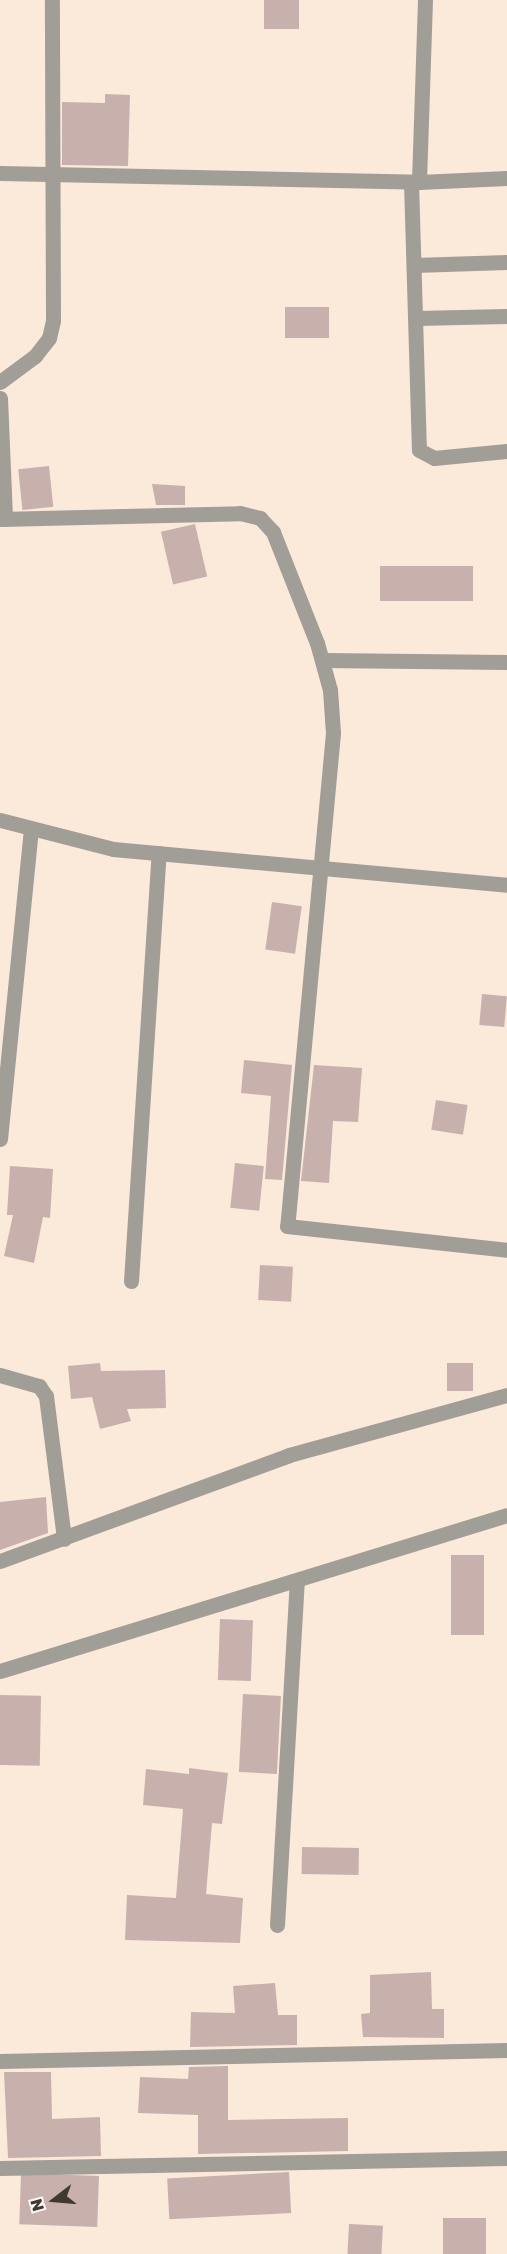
<!DOCTYPE html>
<html>
<head>
<meta charset="utf-8">
<style>
  body { margin:0 }
  #map { position:relative; width:507px; height:2254px; overflow:hidden; background:#fbe9da; font-family:"Golos Text",sans-serif }
  div>[style] { position:absolute }
  [style*='--x'] { left:calc(var(--x)*1px); top:calc(var(--y)*1px); width:calc(var(--w)*1px); rotate:calc(var(--a)*1deg) }
  .building>* { inset:0; background:#c8b1ac; transform-origin:0 0 }
  .street>* { height:15px; margin:-7.5px; padding:0 7.5px; transform-origin:7.5px; border-radius:7.5px; background:#a09e96 }
  span { translate:-50% -50%; white-space:nowrap; text-align:center; line-height:1.15; -webkit-text-stroke:6px #fdf9f6; paint-order:stroke }
  .north { position:absolute; left:24px; top:2170px; width:60px; height:60px; -webkit-text-stroke:4px #fdf9f6; paint-order:stroke; rotate:254deg; font-size:16px; font-weight:700; line-height:24px; text-align:center; color:#403933 }
  .north::after { content:''; display:block; margin:auto; width:21px; height:27px; background:#403933; clip-path:polygon(50% 0,100% 100%,50% 72%,0 100%) }
</style>
</head>
<body>
<div id="map">
  <div class="building">
    <i style="left:264px;top:0;width:35px;height:29px"></i>
    <i style="clip-path:polygon(105px 94px,130px 95px,128px 166px,62px 165px,62px 102px,105px 103px)"></i>
    <i style="left:285px;top:307px;width:44px;height:31px"></i>
    <i style="left:49px;top:466px;width:41px;height:31px;rotate:84deg"></i>
    <i style="clip-path:polygon(152px 484px,185px 486px,185px 505px,156px 505px)"></i>
    <i style="left:195px;top:524px;width:54px;height:35px;rotate:77deg"></i>
    <i style="left:473px;top:566px;width:35px;height:93px;rotate:90deg"></i>
    <i style="left:272px;top:902px;width:30px;height:48px;rotate:8deg"></i>
    <i style="left:482px;top:994px;width:25px;height:31px;rotate:5deg"></i>
    <i style="clip-path:polygon(244px 1060px,292px 1065px,282px 1180px,265px 1179px,271px 1096px,241px 1093px)"></i>
    <i style="clip-path:polygon(314px 1065px,362px 1068px,358px 1122px,333px 1121px,329px 1183px,301px 1181px)"></i>
    <i style="left:436px;top:1100px;width:32px;height:30px;rotate:9deg"></i>
    <i style="left:235px;top:1163px;width:29px;height:45px;rotate:6deg"></i>
    <i style="clip-path:polygon(10px 1166px,53px 1169px,50px 1218px,43px 1217px,34px 1263px,4px 1256px,13px 1215px,7px 1215px)"></i>
    <i style="left:260px;top:1265px;width:33px;height:35px;rotate:3deg"></i>
    <i style="clip-path:polygon(100px 1363px,101px 1371px,165px 1370px,166px 1408px,127px 1409px,131px 1421px,100px 1429px,92px 1397px,71px 1399px,68px 1366px)"></i>
    <i style="left:447px;top:1363px;width:26px;height:28px"></i>
    <i style="clip-path:polygon(46px 1497px,48px 1533px,0 1550px,0 1502px)"></i>
    <i style="left:451px;top:1555px;width:33px;height:80px"></i>
    <i style="left:220px;top:1619px;width:33px;height:61px;rotate:2deg"></i>
    <i style="left:243px;top:1694px;width:38px;height:78px;rotate:3deg"></i>
    <i style="left:0;top:1695px;width:41px;height:70px;rotate:1deg"></i>
    <i style="clip-path:polygon(189px 1768px,228px 1773px,222px 1824px,212px 1823px,206px 1894px,243px 1898px,240px 1943px,125px 1940px,127px 1895px,176px 1898px,183px 1809px,143px 1805px,146px 1769px,189px 1774px)"></i>
    <i style="left:302px;top:1847px;width:57px;height:27px;rotate:1deg"></i>
    <i style="clip-path:polygon(431px 1972px,432px 2009px,444px 2009px,444px 2038px,363px 2037px,361px 2014px,370px 2013px,370px 1975px)"></i>
    <i style="clip-path:polygon(275px 1983px,278px 2015px,297px 2015px,297px 2045px,190px 2047px,191px 2012px,235px 2013px,233px 1986px)"></i>
    <i style="clip-path:polygon(228px 2066px,228px 2120px,348px 2118px,348px 2151px,198px 2154px,198px 2115px,138px 2113px,140px 2077px,188px 2079px,189px 2067px)"></i>
    <i style="clip-path:polygon(4px 2072px,51px 2072px,52px 2119px,100px 2117px,101px 2156px,8px 2158px)"></i>
    <i style="left:289px;top:2172px;width:41px;height:122px;rotate:87deg"></i>
    <i style="left:99px;top:2176px;width:51px;height:78px;rotate:92deg"></i>
    <i style="left:443px;top:2218px;width:43px;height:36px"></i>
    <i style="left:349px;top:2224px;width:34px;height:30px;rotate:3deg"></i>
  </div>
  <div class="street">
    <i style="--x:425;--y:0;--w:182;--a:91.9"></i>
    <i style="--x:419;--y:182;--w:88;--a:-2.6"></i>
    <i style="--x:0;--y:173;--w:419;--a:1.2"></i>
    <i style="--x:411;--y:182;--w:268;--a:88.3"></i>
    <i style="--x:419;--y:450;--w:17;--a:28"></i>
    <i style="--x:434;--y:458;--w:73;--a:-5.5"></i>
    <i style="--x:414;--y:265;--w:93;--a:-1.8"></i>
    <i style="--x:416;--y:318;--w:91;--a:-1.3"></i>
    <i style="--x:0;--y:382;--w:44;--a:-36.6"></i>
    <i style="--x:35;--y:356;--w:23;--a:-52"></i>
    <i style="--x:49;--y:338;--w:17;--a:-77"></i>
    <i style="--x:53;--y:321;--w:321;--a:-90.2"></i>
    <i style="--x:0;--y:398;--w:121;--a:87.6"></i>
    <i style="--x:0;--y:519;--w:240;--a:-1.4"></i>
    <i style="--x:240;--y:513;--w:21;--a:14"></i>
    <i style="--x:260;--y:518;--w:19;--a:47"></i>
    <i style="--x:273;--y:532;--w:119;--a:68.4"></i>
    <i style="--x:317;--y:643;--w:49;--a:74.5"></i>
    <i style="--x:330;--y:690;--w:43;--a:86"></i>
    <i style="--x:333;--y:733;--w:495;--a:95.3"></i>
    <i style="--x:287;--y:1226;--w:221;--a:6.2"></i>
    <i style="--x:322;--y:660;--w:185;--a:0.6"></i>
    <i style="--x:0;--y:820;--w:117;--a:14.4"></i>
    <i style="--x:113;--y:849;--w:396;--a:5.2"></i>
    <i style="--x:0;--y:1139;--w:311;--a:-84.3"></i>
    <i style="--x:131;--y:1281;--w:429;--a:-86.3"></i>
    <i style="--x:0;--y:1375;--w:41;--a:15.8"></i>
    <i style="--x:39;--y:1386;--w:12;--a:55"></i>
    <i style="--x:46;--y:1396;--w:144;--a:82.8"></i>
    <i style="--x:0;--y:1561;--w:308;--a:-20.1"></i>
    <i style="--x:289;--y:1455;--w:226;--a:-15.4"></i>
    <i style="--x:0;--y:1671;--w:530;--a:-17.1"></i>
    <i style="--x:277;--y:1925;--w:344;--a:-86.7"></i>
    <i style="--x:0;--y:2061;--w:507;--a:-1.24"></i>
    <i style="--x:0;--y:2168;--w:507;--a:-1.13"></i>
  </div>
  <div class="north">N</div>
</div>
</body>
</html>
